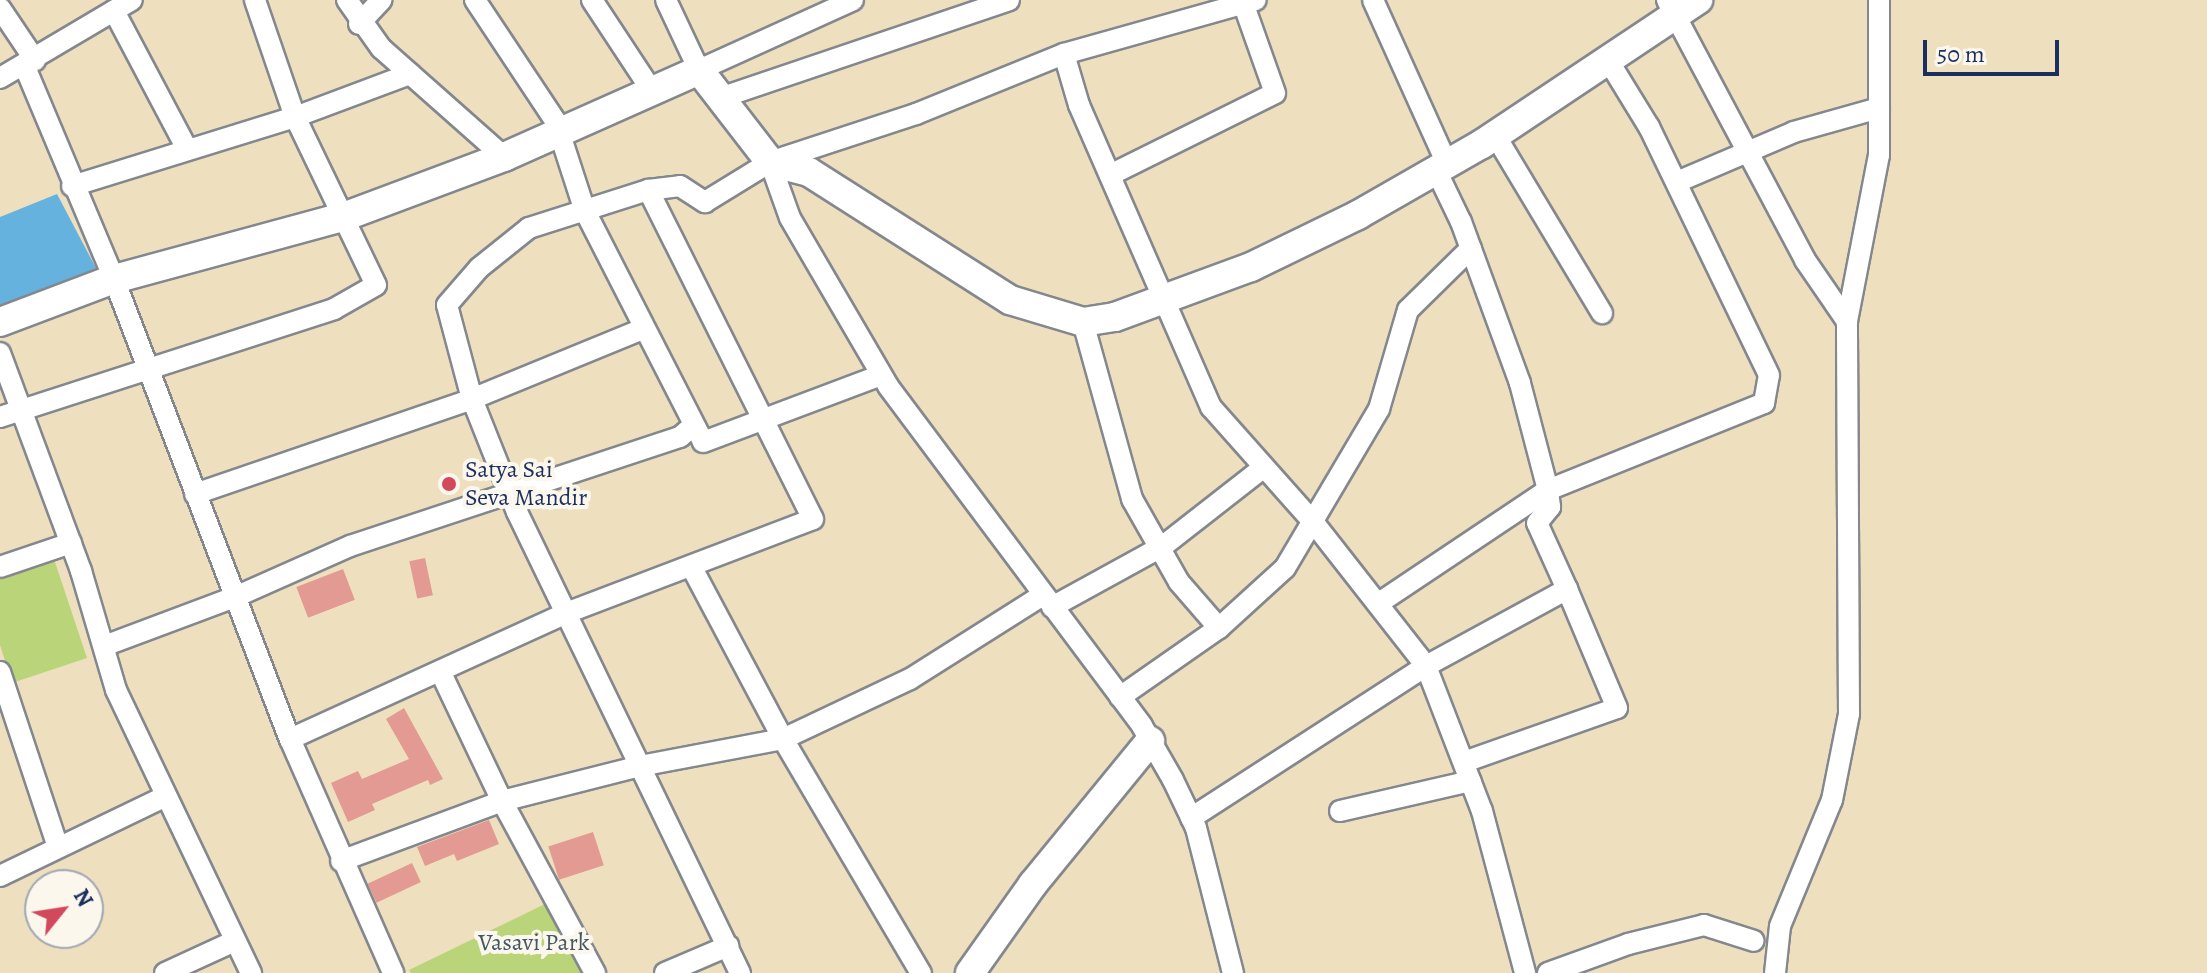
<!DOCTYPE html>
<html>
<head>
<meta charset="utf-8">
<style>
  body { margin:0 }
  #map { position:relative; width:2207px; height:973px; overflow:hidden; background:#eee0bf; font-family:Alegreya,serif }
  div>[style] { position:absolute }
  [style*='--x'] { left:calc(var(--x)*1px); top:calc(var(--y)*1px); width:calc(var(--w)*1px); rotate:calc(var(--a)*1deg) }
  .green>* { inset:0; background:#bad47a }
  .water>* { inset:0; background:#66b2df }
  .building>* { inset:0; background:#e29a92; transform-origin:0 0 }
  .roads { filter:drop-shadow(2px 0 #84888e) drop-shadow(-2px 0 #84888e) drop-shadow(0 2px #84888e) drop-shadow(0 -2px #84888e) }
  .street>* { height:20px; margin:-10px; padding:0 10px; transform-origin:10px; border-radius:10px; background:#fff }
  .secondary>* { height:28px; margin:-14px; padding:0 14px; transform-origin:14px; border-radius:14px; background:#fff }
  .dots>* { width:22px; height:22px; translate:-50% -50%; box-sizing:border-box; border:4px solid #fbf7ec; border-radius:50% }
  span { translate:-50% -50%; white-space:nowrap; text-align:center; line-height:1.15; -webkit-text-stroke:8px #fbf7ec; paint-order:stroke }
  .poi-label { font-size:24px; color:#1b2f5e }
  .left { translate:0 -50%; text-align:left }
  .park-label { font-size:24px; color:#435865 }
  .north { position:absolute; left:24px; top:869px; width:80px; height:80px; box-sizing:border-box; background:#fbf7ec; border:2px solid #a1a7b3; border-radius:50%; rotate:60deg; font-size:22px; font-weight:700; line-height:32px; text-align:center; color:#1b2f5e }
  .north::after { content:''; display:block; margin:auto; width:28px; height:36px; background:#d1495b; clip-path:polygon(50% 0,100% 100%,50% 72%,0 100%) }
  .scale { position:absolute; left:1923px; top:40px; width:136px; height:36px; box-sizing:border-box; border:4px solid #1b2f5e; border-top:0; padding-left:10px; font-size:24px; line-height:28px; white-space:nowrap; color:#1b2f5e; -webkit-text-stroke:6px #fbf7ec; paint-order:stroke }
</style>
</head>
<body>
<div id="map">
  <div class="green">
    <i style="clip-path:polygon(54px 559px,87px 658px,12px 683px,0 645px,0 577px)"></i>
    <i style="clip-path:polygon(549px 902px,584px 973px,411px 973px,409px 970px)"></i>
  </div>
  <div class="water">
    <i style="clip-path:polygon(57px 194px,107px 289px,8px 327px,0 307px,0 217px)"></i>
  </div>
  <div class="building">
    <i style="left:425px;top:558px;width:38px;height:16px;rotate:78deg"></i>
    <i style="left:343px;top:569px;width:33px;height:50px;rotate:69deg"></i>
    <i style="clip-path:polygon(404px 708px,443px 779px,430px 785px,428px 780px,372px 804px,375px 810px,348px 822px,331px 783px,358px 771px,362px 779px,409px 759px,386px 719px)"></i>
    <i style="clip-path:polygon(489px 820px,499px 844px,457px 861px,454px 854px,425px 866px,417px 847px)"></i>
    <i style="left:593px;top:832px;width:35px;height:47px;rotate:72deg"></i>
    <i style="left:412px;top:863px;width:21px;height:49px;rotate:65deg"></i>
  </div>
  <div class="roads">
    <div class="street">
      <i style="--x:347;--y:0;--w:59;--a:54.7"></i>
      <i style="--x:381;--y:48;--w:164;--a:41.5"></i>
      <i style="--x:475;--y:0;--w:146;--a:56.4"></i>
      <i style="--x:556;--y:122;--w:94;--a:72"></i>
      <i style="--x:585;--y:211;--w:259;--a:62.9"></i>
      <i style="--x:703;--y:442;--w:190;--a:-20.6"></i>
      <i style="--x:592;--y:0;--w:109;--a:56.6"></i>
      <i style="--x:666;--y:0;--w:77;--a:64.8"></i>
      <i style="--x:699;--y:70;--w:169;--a:-24.4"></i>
      <i style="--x:1373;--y:0;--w:180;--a:65.7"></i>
      <i style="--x:1667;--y:0;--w:294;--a:62"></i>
      <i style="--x:1805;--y:260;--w:74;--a:55.5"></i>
      <i style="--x:0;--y:8;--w:63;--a:56.1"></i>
      <i style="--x:114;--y:11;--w:156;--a:62.1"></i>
      <i style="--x:359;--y:24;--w:33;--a:-47"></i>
      <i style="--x:1064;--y:54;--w:53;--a:73.6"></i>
      <i style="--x:1079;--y:105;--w:330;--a:66.4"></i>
      <i style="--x:1211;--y:407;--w:155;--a:48.4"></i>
      <i style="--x:1314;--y:523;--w:182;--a:51.9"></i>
      <i style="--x:1426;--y:666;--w:155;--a:68.9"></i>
      <i style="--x:1482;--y:811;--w:168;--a:75.1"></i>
      <i style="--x:25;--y:67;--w:230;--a:67.2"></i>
      <i style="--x:114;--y:279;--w:493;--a:69.1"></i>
      <i style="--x:290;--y:739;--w:256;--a:66.2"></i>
      <i style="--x:0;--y:78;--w:153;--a:-30.6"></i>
      <i style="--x:720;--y:98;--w:305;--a:-18.7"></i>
      <i style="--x:1495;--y:135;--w:208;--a:59"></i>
      <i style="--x:770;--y:162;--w:59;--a:70.3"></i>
      <i style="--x:790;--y:218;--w:194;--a:59.7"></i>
      <i style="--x:888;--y:386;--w:424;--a:53.2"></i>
      <i style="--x:1142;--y:726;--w:62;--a:60.1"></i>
      <i style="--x:1173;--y:780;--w:53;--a:64.4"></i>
      <i style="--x:1196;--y:828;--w:150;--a:75.7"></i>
      <i style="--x:1110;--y:175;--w:184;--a:-26.4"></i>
      <i style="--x:1275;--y:93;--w:99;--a:-109.5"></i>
      <i style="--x:1677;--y:182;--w:127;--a:-23.1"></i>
      <i style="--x:1794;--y:132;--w:88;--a:-15.8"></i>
      <i style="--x:72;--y:186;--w:233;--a:-17.2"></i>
      <i style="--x:295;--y:117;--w:123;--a:-20.5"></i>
      <i style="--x:1083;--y:322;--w:184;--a:74.5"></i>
      <i style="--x:1132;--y:499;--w:95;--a:60.5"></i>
      <i style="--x:1179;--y:582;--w:61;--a:49"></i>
      <i style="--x:0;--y:353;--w:233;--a:69.6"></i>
      <i style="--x:81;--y:571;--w:124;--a:73.6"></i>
      <i style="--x:116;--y:690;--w:314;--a:64.5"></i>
      <i style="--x:0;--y:417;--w:351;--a:-17.9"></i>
      <i style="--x:334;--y:309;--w:48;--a:-29.7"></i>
      <i style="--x:376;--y:285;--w:187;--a:-115.7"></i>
      <i style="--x:295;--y:117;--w:124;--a:-108.9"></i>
      <i style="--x:195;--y:494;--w:293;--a:-18.9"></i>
      <i style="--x:472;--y:399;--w:185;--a:-22.3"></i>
      <i style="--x:691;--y:566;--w:196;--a:62"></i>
      <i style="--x:783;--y:739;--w:140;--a:-25.3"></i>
      <i style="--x:910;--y:679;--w:157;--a:-32.3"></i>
      <i style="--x:0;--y:567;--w:75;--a:-18.7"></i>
      <i style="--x:1379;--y:603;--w:203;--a:-33.8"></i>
      <i style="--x:1548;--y:490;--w:233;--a:-21.9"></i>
      <i style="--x:1764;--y:403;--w:28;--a:-80"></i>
      <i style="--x:1769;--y:375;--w:276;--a:-115.8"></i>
      <i style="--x:1649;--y:127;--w:79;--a:-121.5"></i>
      <i style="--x:1052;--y:607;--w:127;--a:-28.8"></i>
      <i style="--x:1163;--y:546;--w:127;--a:-38"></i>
      <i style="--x:104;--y:646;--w:140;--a:-20.5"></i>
      <i style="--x:235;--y:597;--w:126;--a:-23.9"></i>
      <i style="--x:350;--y:546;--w:348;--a:-18.3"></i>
      <i style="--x:680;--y:437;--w:18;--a:-41"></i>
      <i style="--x:440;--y:671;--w:144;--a:64.5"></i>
      <i style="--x:502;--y:801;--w:196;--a:61.6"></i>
      <i style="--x:0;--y:672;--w:184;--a:71.7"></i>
      <i style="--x:1120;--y:697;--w:121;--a:-34.9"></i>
      <i style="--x:1219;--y:628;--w:89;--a:-42.3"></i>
      <i style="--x:1285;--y:568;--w:185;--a:-59.4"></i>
      <i style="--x:1379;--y:409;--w:103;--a:-73.7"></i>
      <i style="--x:1408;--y:310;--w:88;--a:-44.5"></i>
      <i style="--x:290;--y:739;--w:303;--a:-24.5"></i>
      <i style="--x:566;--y:613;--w:264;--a:-20.8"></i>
      <i style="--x:813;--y:519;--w:368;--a:-116.6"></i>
      <i style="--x:1464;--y:762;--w:162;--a:-19.4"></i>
      <i style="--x:1617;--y:708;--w:129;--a:-112.8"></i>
      <i style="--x:1340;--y:811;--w:134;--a:-12.9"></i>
      <i style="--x:1191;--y:818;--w:280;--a:-32.9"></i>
      <i style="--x:1426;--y:666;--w:161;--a:-28.6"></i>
      <i style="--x:1567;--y:589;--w:72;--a:-114.4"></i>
      <i style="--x:1537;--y:523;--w:21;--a:-51"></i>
      <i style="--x:1550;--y:507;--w:17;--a:-97"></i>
      <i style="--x:1548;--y:490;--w:111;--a:-104.7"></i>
      <i style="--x:1520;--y:383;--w:171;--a:-110.1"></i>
      <i style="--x:1461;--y:222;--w:58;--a:-115.7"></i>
      <i style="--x:341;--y:861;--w:172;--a:-20.4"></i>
      <i style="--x:502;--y:801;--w:142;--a:-14.2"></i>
      <i style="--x:640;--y:766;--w:146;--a:-10.7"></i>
      <i style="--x:783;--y:739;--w:272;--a:59.5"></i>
      <i style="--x:0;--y:876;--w:182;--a:-25.7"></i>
      <i style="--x:165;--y:973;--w:77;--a:-24.6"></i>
      <i style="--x:665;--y:973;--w:69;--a:-23.2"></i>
      <i style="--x:740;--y:973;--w:512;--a:-115.81"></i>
      <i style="--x:517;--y:512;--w:122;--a:-111.7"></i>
      <i style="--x:472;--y:399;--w:97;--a:-104.9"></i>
      <i style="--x:447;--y:305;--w:49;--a:-49.1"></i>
      <i style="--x:479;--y:268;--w:64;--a:-38.7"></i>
      <i style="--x:529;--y:228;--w:125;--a:-17.7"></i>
      <i style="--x:648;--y:190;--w:32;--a:-7"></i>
      <i style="--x:680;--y:186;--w:30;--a:33"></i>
      <i style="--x:705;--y:202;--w:76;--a:-31.6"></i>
      <i style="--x:770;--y:162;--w:154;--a:-18.2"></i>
      <i style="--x:916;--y:114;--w:160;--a:-22.1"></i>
      <i style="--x:1064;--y:54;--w:199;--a:-15.7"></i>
      <i style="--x:1548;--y:973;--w:85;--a:-19.9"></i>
      <i style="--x:1628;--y:944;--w:78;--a:-14"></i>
      <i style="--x:1704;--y:925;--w:52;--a:17.7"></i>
      <i style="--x:1775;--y:973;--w:47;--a:-83.9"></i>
      <i style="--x:1780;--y:926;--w:136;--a:-67.6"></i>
      <i style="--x:1832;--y:800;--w:88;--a:-78.8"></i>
      <i style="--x:1849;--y:714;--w:393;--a:-90.3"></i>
      <i style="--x:1847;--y:321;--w:169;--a:-79.1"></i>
      <i style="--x:1879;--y:155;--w:155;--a:-90"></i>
    </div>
    <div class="secondary">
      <i style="--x:0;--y:322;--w:122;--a:-20.7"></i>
      <i style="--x:114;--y:279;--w:240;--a:-15.2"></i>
      <i style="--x:346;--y:216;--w:169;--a:-20.5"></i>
      <i style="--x:504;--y:157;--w:214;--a:-24"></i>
      <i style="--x:699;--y:70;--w:116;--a:52.3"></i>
      <i style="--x:770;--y:162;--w:40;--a:14.4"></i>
      <i style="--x:809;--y:172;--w:238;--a:32.5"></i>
      <i style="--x:1010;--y:300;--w:76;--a:16.8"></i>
      <i style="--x:1083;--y:322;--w:32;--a:-9"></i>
      <i style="--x:1115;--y:317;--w:145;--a:-20.2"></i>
      <i style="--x:1251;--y:267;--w:119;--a:-25.9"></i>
      <i style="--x:1358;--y:215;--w:143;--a:-29.8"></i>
      <i style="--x:1482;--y:144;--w:260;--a:-33.7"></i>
      <i style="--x:970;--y:973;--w:109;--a:-54.7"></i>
      <i style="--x:1033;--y:884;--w:185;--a:-50.7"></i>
    </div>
  </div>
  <div class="dots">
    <i style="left:449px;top:484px;background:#d1495b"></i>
  </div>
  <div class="poi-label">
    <span class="left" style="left:465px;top:484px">Satya Sai<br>Seva Mandir</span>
  </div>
  <div class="park-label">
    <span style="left:534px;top:943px">Vasavi Park</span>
  </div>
  <div class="north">N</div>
  <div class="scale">50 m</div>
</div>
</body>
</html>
